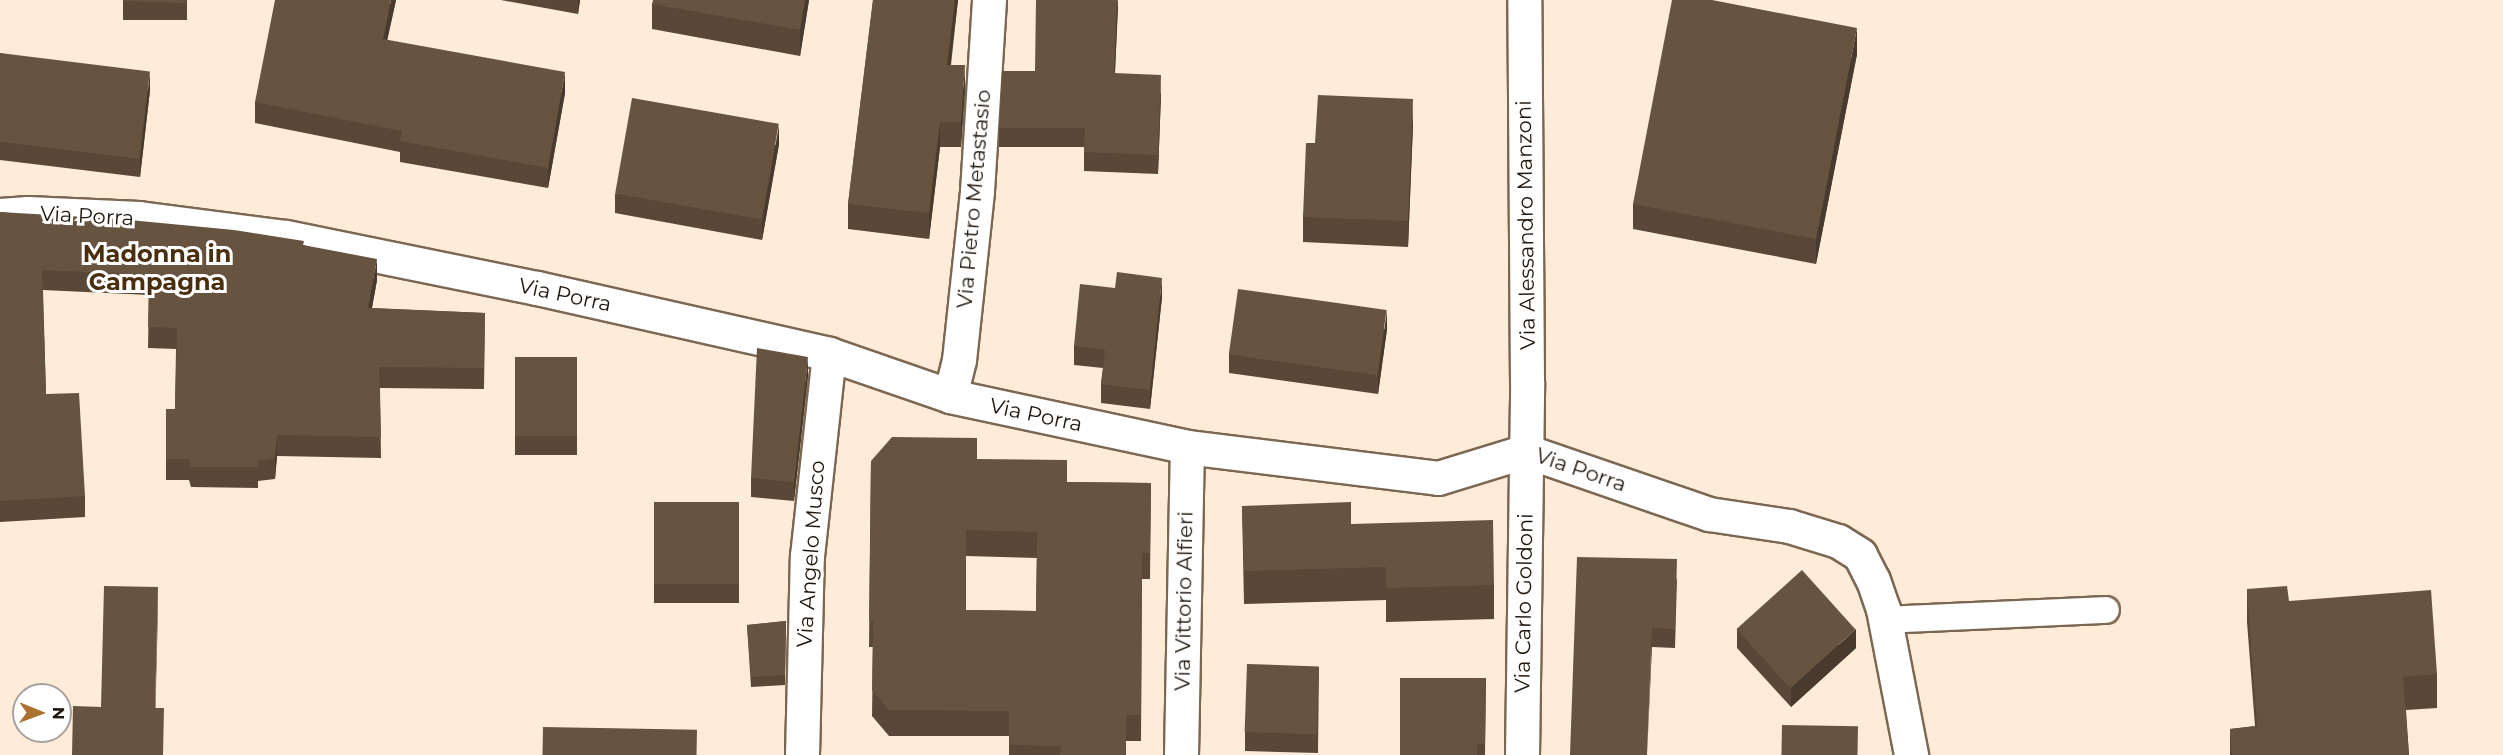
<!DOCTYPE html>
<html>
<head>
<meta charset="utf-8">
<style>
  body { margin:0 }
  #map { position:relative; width:2503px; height:755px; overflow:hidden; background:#feebd8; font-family:Montserrat,sans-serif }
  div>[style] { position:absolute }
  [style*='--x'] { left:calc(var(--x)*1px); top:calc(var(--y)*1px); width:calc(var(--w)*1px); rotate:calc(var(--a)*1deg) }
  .roads { filter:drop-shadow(2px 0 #7c6753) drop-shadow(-2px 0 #7c6753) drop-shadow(0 2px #7c6753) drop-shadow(0 -2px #7c6753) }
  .service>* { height:26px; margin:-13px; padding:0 13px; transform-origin:13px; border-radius:13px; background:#fff }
  .minor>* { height:33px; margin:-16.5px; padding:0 16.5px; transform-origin:16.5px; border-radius:16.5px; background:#fff }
  .wall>* { inset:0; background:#594837; transform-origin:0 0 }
  .shaded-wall>* { inset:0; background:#483b2d }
  .building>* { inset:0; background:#675440; transform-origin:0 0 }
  span { translate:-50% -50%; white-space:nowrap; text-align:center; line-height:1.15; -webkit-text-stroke:6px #fff; paint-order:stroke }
  .street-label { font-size:21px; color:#1f160e }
  .quarter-label { font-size:24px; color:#4a2f0f; font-weight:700 }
  .north { position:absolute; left:12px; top:683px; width:60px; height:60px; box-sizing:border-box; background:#fff; border:2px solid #a5a29f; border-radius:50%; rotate:91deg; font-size:16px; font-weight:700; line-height:24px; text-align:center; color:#1f160e }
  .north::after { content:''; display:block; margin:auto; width:21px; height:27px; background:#aa712f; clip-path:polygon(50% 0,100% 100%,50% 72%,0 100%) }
</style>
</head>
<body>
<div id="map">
  <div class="roads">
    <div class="service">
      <i style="--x:1885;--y:620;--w:221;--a:-2.6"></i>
    </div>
    <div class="minor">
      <i style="--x:0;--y:215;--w:28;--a:-4"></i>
      <i style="--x:28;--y:213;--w:111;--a:2.6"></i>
      <i style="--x:139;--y:218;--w:148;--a:7.4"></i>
      <i style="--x:286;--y:237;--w:256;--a:11.5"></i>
      <i style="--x:537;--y:288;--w:299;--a:12.7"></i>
      <i style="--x:829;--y:354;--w:128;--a:19.1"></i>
      <i style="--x:950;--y:396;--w:242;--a:12.1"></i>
      <i style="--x:1187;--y:447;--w:253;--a:7"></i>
      <i style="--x:1438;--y:478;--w:92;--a:-17.1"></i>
      <i style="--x:1526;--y:451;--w:194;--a:19"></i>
      <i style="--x:1709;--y:514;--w:81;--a:8.5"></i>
      <i style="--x:1789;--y:526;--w:51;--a:17"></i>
      <i style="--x:1838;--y:541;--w:26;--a:32"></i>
      <i style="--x:1860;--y:555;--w:28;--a:63"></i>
      <i style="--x:1873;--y:580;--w:31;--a:71"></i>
      <i style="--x:1883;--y:609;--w:149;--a:79.1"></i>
      <i style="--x:950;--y:396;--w:37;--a:-76"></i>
      <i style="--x:959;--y:360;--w:170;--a:-83.9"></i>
      <i style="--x:977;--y:191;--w:191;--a:-86.4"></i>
      <i style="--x:802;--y:755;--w:199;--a:-88.6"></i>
      <i style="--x:807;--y:556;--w:203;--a:-83.8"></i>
      <i style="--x:1181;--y:755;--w:308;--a:-88.9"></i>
      <i style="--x:1522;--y:755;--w:373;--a:-89.2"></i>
      <i style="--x:1527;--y:382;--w:382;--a:-90.4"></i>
    </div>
  </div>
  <div class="wall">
    <i style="left:123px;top:0;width:64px;height:20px"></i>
    <i style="clip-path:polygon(396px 0,387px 40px,565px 93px,548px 188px,400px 162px,400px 152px,255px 123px,255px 102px)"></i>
    <i style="clip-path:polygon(501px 0,580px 0,578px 14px)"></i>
    <i style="clip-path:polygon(809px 0,800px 56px,652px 29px,652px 4px)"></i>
    <i style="clip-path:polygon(873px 0,958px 0,951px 65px,965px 90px,961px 147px,940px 147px,929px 239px,848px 229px,848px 204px)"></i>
    <i style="clip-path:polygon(1118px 0,1115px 73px,1161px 94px,1158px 174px,1084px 171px,1084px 147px,999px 147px,999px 128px,1035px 71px)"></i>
    <i style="clip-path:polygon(0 53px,150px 90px,140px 177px,0 160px)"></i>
    <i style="clip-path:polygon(1857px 54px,1816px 264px,1633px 229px,1633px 204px)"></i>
    <i style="clip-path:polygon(1413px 124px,1408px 247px,1303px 242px,1303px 217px,1315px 143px)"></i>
    <i style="clip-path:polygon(779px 144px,762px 240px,615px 213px,615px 194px)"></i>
    <i style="clip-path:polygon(0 212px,304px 245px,377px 280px,372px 308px,485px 313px,484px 389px,380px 388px,381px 458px,277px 456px,275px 479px,258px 481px,258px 488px,191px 487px,189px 480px,166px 480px,166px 409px,175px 409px,176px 349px,148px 348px,149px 295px,43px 290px,46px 394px,85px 496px,85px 517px,0 522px)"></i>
    <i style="clip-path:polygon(1162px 297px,1150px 409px,1101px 403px,1101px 384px,1103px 368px,1074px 365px,1074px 346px)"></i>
    <i style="clip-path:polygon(1387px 329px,1378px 394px,1229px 373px,1229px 354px)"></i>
    <i style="left:515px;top:357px;width:62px;height:98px"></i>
    <i style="clip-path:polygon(808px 376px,794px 501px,751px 497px,751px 478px)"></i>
    <i style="clip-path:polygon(evenodd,977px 459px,1067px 482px,1151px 483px,1150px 579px,1142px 579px,1141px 741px,1126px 741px,1126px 755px,1009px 755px,1009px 736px,889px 736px,872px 716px,873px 647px,869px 647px,871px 461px,977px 459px,966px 556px,1037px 558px,1036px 611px,966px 610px,966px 556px)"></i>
    <i style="left:654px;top:502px;width:85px;height:101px"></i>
    <i style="clip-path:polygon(1242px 506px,1351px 524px,1494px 585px,1494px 619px,1386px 622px,1386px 600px,1244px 604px)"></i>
    <i style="clip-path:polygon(1677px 578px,1675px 648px,1652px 647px,1570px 755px)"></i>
    <i style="clip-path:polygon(2247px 589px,2289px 601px,2437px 674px,2437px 708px,2406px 710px,2409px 755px,2230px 755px,2230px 729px,2255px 726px,2247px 622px)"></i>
    <i style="clip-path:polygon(786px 621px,785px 685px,751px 687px,747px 625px)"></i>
    <i style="clip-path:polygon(1737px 629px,1856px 648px,1791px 707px,1737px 648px)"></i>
    <i style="clip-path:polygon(1319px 667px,1318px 753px,1245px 751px,1245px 732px)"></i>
    <i style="clip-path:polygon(1486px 678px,1485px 755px,1400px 755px)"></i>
  </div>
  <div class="shaded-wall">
    <i style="clip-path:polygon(391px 0,396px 0,383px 60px,383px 39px)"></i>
    <i style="clip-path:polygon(578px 0,580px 0,578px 14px)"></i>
    <i style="clip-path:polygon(805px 0,809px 0,800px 56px,800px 30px)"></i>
    <i style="clip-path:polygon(955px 0,958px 0,947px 90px,947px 65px)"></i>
    <i style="clip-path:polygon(1117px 0,1118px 8px,1114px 92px,1114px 73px)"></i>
    <i style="clip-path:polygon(1857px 28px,1857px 54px,1816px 264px,1816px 239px)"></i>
    <i style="clip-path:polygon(965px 65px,965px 90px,961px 147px,961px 122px)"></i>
    <i style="clip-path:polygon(150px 71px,150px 90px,140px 177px,140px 158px)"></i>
    <i style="clip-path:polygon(565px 72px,565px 93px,548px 188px,548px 168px)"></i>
    <i style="clip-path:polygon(1161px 75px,1161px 94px,1158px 174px,1158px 155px)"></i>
    <i style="clip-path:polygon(1413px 99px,1413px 124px,1408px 247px,1408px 221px)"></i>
    <i style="clip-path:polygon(940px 122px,940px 147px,929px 239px,929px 213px)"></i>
    <i style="clip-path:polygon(779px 125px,779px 144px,762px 240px,762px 221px)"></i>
    <i style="clip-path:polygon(377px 259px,377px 280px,368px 329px,368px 308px)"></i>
    <i style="clip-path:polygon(1162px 278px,1162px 297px,1150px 409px,1150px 390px)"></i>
    <i style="clip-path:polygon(1387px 310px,1387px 329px,1378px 394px,1378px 375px)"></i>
    <i style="clip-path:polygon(808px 357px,808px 376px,794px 501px,794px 482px)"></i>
    <i style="clip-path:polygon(277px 435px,277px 456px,275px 479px,275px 458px)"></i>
    <i style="clip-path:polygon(158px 587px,158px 606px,155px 727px,155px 708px)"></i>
    <i style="clip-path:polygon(1652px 628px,1652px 647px,1647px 755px)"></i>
    <i style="clip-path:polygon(1856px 629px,1856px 648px,1791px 707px,1791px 688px)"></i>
  </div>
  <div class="building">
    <i style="clip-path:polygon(123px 0,186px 0,186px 3px,123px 1px)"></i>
    <i style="clip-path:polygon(275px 0,391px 0,383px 39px,565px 72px,548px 168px,400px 141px,402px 131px,255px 102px)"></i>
    <i style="clip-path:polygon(653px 0,805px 0,800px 30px,652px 4px)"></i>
    <i style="clip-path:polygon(873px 0,955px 0,947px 65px,965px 65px,961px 122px,940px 122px,929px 213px,848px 204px)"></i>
    <i style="clip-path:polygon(1036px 0,1117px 0,1114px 73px,1161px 75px,1158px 155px,1084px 152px,1085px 128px,999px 128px,1002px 71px,1035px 71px)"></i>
    <i style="clip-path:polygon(1672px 0,1712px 0,1857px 28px,1816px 239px,1633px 204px)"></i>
    <i style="left:0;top:53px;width:151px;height:88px;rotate:7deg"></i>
    <i style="clip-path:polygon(1318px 95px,1413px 99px,1408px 221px,1303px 217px,1306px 143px,1315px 143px)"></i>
    <i style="left:632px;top:98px;width:149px;height:97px;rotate:10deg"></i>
    <i style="clip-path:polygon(0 212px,119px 219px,234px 230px,304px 241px,303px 245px,377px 259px,368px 308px,485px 313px,484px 368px,379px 367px,381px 437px,277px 435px,275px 458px,258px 461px,258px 467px,191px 467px,189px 459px,166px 459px,166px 409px,175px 409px,177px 328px,148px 327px,149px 275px,42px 270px,46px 394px,79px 393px,85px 496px,0 501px)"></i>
    <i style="clip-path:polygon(1117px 272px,1162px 278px,1150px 390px,1101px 384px,1105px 350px,1074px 346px,1080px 284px,1115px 288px)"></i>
    <i style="left:1238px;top:289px;width:150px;height:66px;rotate:8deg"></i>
    <i style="clip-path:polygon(757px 348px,808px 357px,794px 482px,751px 478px)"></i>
    <i style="left:515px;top:357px;width:62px;height:79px"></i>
    <i style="clip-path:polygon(evenodd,892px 437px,977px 438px,977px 459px,1067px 460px,1067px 482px,1151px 483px,1150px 553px,1142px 553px,1141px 715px,1126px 715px,1126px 755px,1060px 755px,1061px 746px,1009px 745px,1009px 711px,889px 710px,872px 690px,873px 621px,869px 621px,871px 461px,892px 437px,966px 530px,1037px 532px,1036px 611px,966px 610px,966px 530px)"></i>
    <i style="left:654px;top:502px;width:85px;height:82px"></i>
    <i style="clip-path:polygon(1351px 502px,1351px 524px,1493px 520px,1494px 585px,1386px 588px,1386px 567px,1244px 571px,1242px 506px)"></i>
    <i style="clip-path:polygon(1577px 557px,1677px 559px,1675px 629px,1652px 628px,1647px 755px,1570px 755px)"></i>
    <i style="left:1802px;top:570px;width:80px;height:88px;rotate:48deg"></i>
    <i style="clip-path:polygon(104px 586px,158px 587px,155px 708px,164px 708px,163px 755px,72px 755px,73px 706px,101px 707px)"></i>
    <i style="clip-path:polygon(2287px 586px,2289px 601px,2431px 590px,2437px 674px,2403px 677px,2409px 755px,2232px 755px,2230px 729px,2257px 726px,2247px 589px)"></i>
    <i style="clip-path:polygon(786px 621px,785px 675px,751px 677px,747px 625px)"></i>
    <i style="left:1247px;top:664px;width:72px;height:68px;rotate:2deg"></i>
    <i style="clip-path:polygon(1400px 678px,1486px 678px,1485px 744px,1477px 744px,1477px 755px,1400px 755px)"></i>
    <i style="left:1782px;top:725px;width:76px;height:30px;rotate:1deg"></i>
    <i style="left:543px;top:727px;width:154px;height:28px;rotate:1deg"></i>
  </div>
  <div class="street-label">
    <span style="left:974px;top:199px;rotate:-85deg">Via Pietro Metastasio</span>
    <span style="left:87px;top:216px;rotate:3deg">Via Porra</span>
    <span style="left:1526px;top:225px;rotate:-91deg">Via Alessandro Manzoni</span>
    <span style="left:565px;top:295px;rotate:12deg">Via Porra</span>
    <span style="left:1036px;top:415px;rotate:12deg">Via Porra</span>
    <span style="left:1581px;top:470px;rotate:19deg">Via Porra</span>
    <span style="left:811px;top:554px;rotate:-86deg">Via Angelo Musco</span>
    <span style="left:1184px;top:601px;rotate:-89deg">Via Vittorio Alfieri</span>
    <span style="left:1524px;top:603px;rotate:-89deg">Via Carlo Goldoni</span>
  </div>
  <div class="quarter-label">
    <span style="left:157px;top:268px">Madonna in<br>Campagna</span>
  </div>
  <div class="north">N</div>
</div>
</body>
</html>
